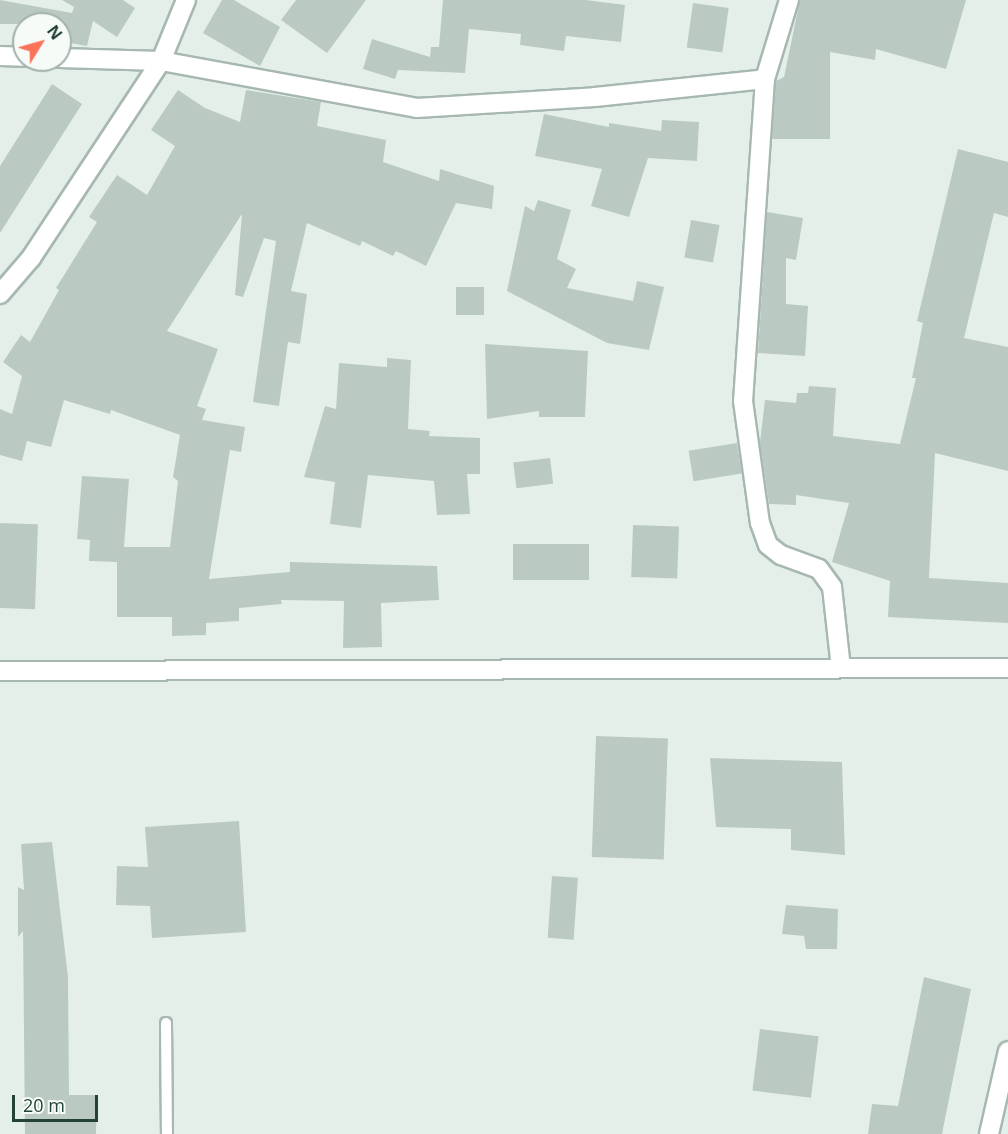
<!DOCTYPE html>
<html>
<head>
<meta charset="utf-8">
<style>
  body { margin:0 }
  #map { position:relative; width:1008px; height:1134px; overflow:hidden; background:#e5efea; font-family:"Open Sans",sans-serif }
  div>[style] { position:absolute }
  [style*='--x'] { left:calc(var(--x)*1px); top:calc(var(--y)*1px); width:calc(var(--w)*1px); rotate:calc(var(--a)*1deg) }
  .building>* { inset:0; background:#bacac3; transform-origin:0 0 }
  .roads { filter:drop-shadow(2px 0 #a7b8b1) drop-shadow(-2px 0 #a7b8b1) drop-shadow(0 2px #a7b8b1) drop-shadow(0 -2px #a7b8b1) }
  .service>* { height:10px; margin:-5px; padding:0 5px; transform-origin:5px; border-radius:5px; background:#fff }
  .minor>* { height:18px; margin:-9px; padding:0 9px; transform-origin:9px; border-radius:9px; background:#fff }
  span { translate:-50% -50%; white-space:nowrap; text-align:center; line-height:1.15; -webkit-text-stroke:6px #f6fbf8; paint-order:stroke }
  .north { position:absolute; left:12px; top:12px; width:60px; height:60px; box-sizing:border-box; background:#f6fbf8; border:2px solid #a2b1ab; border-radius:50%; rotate:53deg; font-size:16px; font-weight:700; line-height:24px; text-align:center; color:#234338 }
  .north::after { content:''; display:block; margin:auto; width:21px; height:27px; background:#fa7358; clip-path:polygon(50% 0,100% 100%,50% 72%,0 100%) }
  .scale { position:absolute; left:12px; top:1095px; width:86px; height:27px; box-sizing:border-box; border:3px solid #234338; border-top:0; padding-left:8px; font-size:18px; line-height:21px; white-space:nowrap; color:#234338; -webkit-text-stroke:4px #f6fbf8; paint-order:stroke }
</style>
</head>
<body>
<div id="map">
  <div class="building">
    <i style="clip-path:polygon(0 0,72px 13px,74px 7px,62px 0,123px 0,135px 8px,117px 37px,93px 21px,87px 46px,60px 41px,60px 24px,0 24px)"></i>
    <i style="clip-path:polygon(222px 0,234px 0,280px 27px,260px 66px,203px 33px)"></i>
    <i style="clip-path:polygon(296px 0,366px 0,327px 53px,281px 20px)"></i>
    <i style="clip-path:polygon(443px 0,586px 0,625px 5px,621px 42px,566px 36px,564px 51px,520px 45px,521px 34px,469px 29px,465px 73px,398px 70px,395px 79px,363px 69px,372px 39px,430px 57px,431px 47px,439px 47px)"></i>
    <i style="clip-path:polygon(800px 0,966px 0,946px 69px,876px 49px,875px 60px,830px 52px,830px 139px,772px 139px,776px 81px,784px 77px)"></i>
    <i style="left:693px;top:3px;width:36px;height:45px;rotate:8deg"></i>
    <i style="clip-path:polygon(52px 84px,82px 104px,0 233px,0 166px)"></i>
    <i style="clip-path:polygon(178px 90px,205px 108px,240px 122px,246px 90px,321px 102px,317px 126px,386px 140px,383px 162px,439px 181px,440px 169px,494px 186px,492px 209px,456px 203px,426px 266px,396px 251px,393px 256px,362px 241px,360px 246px,307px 223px,291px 291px,307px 294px,300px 344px,288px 342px,279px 406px,253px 402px,276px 241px,264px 238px,243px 297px,235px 295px,242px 214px,167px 331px,218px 349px,197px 406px,206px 409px,202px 420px,245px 427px,241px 452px,230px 450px,209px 579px,290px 572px,290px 562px,437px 566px,439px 600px,381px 603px,382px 647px,343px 648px,344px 601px,281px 600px,282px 604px,239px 608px,239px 621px,206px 623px,206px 635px,172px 636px,172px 617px,117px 617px,117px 562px,89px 561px,90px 540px,77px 539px,82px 476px,129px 479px,124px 547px,170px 547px,178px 481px,173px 477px,180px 435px,111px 410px,110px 414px,64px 400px,51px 447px,27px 441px,22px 461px,0 455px,0 409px,12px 414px,22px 376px,3px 362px,21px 335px,30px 342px,59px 290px,56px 288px,97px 222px,89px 217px,117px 175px,147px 195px,175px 146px,151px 130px)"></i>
    <i style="clip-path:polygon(544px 114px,609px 127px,609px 123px,661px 131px,662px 120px,699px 122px,697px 161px,648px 158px,629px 217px,591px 206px,602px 169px,535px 156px)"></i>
    <i style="clip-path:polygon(958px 149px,1008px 162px,1008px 217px,994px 213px,964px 338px,1008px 347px,1008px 471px,935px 453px,929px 578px,1008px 583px,1008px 623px,888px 617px,890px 581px,832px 562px,849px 503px,796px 495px,796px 505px,769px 504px,760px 442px,765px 400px,796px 403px,797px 393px,808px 393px,809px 386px,836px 388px,833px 436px,900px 444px,916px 378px,912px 378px,923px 323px,917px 321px)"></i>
    <i style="clip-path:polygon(538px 200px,571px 210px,557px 259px,576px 269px,567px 288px,633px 301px,637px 281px,664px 287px,649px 350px,607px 343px,507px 291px,525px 206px,534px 211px)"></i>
    <i style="clip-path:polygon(767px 212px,803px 218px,796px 260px,786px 258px,786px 304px,808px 306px,805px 356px,758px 353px)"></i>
    <i style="left:691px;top:220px;width:29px;height:38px;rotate:10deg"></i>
    <i style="left:456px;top:287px;width:28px;height:28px"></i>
    <i style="clip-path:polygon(485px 344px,588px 351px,585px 417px,539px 417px,539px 411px,487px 419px)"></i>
    <i style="clip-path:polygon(387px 358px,411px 360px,408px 429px,430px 431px,429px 436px,480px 438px,480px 474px,467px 474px,470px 514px,437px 515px,434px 481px,368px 475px,361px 528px,330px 524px,335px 482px,304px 477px,325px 406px,336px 409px,339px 363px,387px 367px)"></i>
    <i style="left:737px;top:443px;width:31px;height:49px;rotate:81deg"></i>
    <i style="left:550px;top:458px;width:26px;height:37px;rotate:83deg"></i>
    <i style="left:0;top:523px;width:38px;height:85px;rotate:2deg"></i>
    <i style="left:633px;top:525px;width:46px;height:52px;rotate:2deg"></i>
    <i style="left:513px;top:544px;width:76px;height:36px"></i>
    <i style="left:596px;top:736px;width:72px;height:121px;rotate:2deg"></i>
    <i style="clip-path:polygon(710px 758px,842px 762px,845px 855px,791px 850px,791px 829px,716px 827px)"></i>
    <i style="clip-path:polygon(239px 821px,246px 932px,152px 938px,150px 906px,116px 905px,117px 866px,148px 867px,145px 827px)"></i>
    <i style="clip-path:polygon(52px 842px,68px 977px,69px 1095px,97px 1095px,96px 1134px,25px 1134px,23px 931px,18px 937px,18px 887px,24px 890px,21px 844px)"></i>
    <i style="left:552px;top:876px;width:26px;height:62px;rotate:4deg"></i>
    <i style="clip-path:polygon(786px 905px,838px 909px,837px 949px,806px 949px,804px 936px,782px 934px)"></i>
    <i style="clip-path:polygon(924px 977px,971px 989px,942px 1134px,868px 1134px,872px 1104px,898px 1106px)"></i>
    <i style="left:760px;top:1029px;width:59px;height:62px;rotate:7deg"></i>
  </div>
  <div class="roads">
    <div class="service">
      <i style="--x:166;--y:1023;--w:111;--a:89.5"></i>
    </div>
    <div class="minor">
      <i style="--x:789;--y:0;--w:83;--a:106.9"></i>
      <i style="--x:765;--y:79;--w:323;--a:93.9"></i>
      <i style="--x:743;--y:401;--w:123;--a:82.1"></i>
      <i style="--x:760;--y:523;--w:23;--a:70"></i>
      <i style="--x:768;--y:545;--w:16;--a:38"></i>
      <i style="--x:781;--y:555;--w:40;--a:20.2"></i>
      <i style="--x:819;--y:569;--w:22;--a:54"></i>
      <i style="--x:832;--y:587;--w:81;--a:83.7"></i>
      <i style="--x:0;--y:56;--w:24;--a:2"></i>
      <i style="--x:60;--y:58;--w:101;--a:1.7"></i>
      <i style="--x:161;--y:61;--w:260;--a:10.4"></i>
      <i style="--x:417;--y:108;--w:178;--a:-3.5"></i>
      <i style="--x:595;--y:97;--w:171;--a:-6"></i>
      <i style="--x:0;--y:294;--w:48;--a:-49.3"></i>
      <i style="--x:31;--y:258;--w:236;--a:-56.6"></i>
      <i style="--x:161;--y:61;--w:66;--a:-67.7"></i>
      <i style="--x:0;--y:671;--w:1008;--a:-0.17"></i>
      <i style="--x:989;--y:1134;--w:85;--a:-77.1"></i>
    </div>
  </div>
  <div class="north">N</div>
  <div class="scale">20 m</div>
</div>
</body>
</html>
